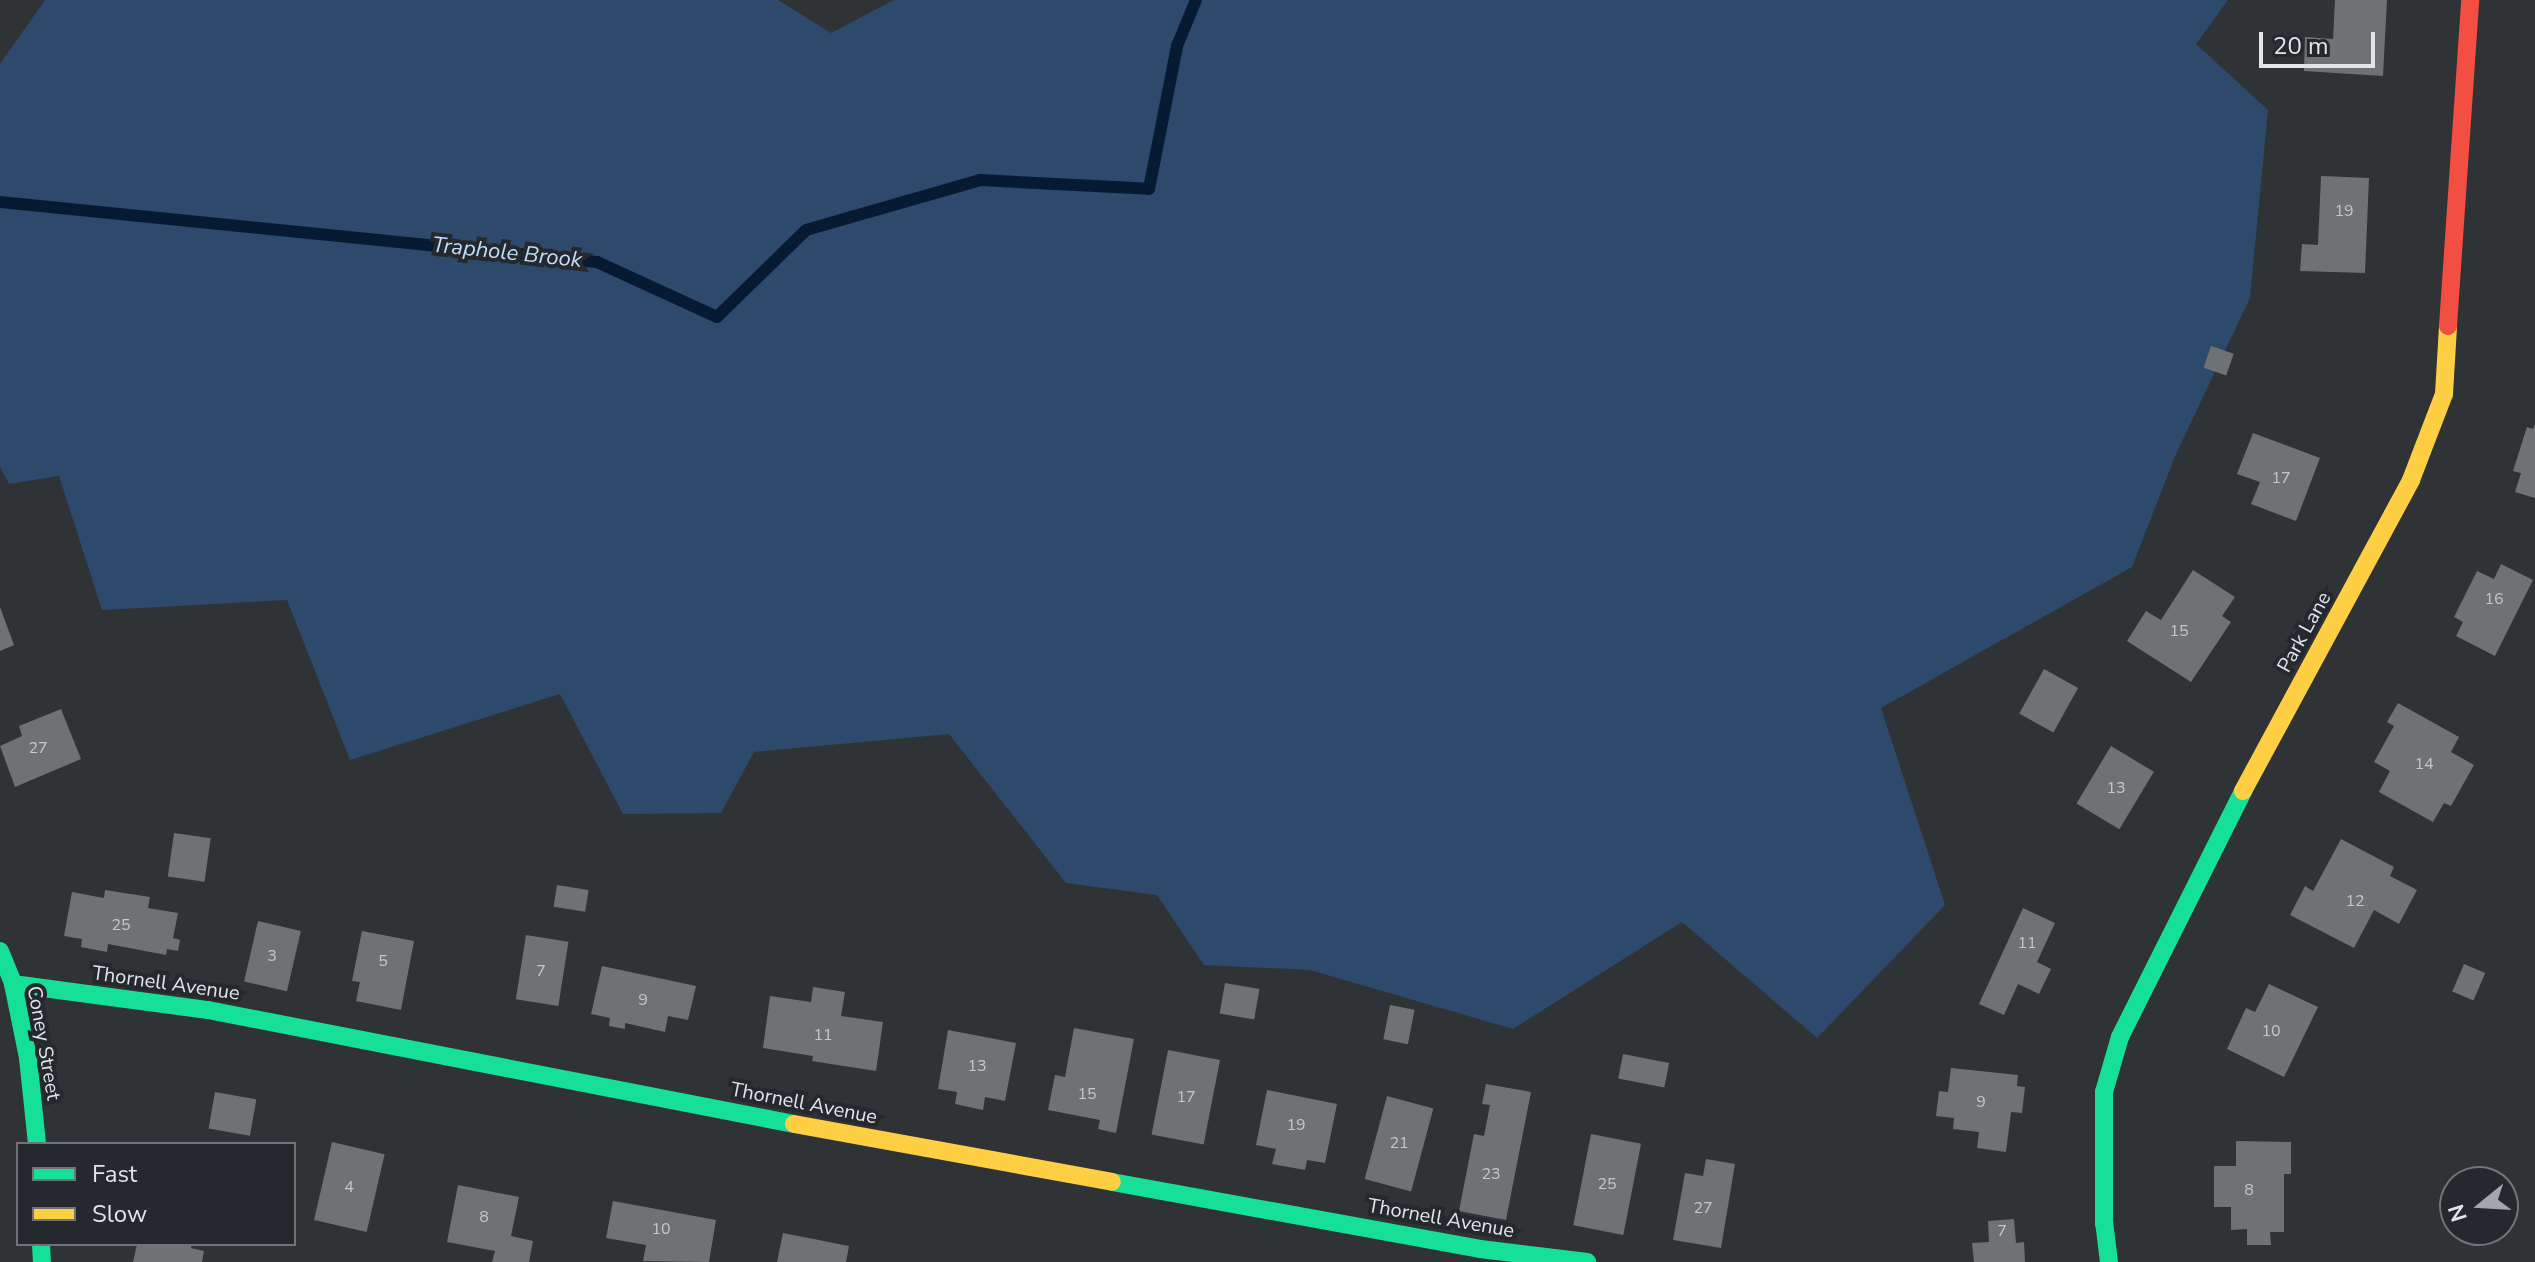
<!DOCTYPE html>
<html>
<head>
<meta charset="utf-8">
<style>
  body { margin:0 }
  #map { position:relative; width:2535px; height:1262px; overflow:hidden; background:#303336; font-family:"Nunito Sans",sans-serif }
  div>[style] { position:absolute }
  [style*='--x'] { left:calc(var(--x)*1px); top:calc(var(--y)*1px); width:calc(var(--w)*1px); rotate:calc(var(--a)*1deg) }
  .green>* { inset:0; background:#2d496b }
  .stream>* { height:12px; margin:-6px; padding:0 6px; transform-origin:6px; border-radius:6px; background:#061a31 }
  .building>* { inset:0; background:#6f7174; transform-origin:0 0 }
  .fast>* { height:18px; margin:-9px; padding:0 9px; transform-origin:9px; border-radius:9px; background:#16e098 }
  .slow>* { height:18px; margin:-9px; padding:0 9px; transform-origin:9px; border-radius:9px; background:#ffcf43 }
  .jam>* { height:18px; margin:-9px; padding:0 9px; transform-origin:9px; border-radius:9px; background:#f24e42 }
  span { translate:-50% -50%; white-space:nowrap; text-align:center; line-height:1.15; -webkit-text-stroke:8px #25292e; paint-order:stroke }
  .number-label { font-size:16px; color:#c4c7cb }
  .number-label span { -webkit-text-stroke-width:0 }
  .street-label { font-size:20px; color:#e1e4e8 }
  .water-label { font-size:22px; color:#c3dcfc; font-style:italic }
  .legend { position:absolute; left:16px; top:1142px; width:280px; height:104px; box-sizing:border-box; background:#25292e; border:2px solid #707478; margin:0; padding:10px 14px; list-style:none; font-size:24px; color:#e1e4e8 }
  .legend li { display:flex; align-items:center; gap:16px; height:40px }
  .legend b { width:40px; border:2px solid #707478 }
  .north { position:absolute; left:2439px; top:1166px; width:80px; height:80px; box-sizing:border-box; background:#25292e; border:2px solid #707478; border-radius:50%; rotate:252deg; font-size:22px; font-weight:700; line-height:32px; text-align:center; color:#e1e4e8 }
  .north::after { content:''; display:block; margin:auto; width:28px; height:36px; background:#a3a6aa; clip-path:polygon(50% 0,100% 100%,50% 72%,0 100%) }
  .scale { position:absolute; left:2259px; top:32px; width:116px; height:36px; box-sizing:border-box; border:4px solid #e1e4e8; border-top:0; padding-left:10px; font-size:24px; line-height:28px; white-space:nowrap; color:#e1e4e8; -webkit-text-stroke:6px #25292e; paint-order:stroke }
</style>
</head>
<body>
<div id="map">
  <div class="green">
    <i style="clip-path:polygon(45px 0,778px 0,831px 33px,894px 0,2228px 0,2196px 44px,2268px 110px,2250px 298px,2176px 454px,2132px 567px,1881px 708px,1945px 905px,1817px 1038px,1682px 922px,1513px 1029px,1310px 970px,1204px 965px,1157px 895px,1066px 883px,949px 734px,754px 752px,721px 813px,623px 814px,560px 694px,350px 760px,287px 600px,102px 610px,59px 476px,9px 484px,0 467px,0 64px)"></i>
  </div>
  <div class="stream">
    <i style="--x:0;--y:202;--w:600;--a:5.74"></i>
    <i style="--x:597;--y:262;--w:132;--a:24.6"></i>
    <i style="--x:717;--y:317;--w:124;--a:-44.3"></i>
    <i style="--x:806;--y:230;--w:181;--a:-16"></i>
    <i style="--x:980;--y:180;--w:169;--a:3"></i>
    <i style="--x:1149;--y:189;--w:146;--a:-78.9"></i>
    <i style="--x:1177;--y:46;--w:50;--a:-67.6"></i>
  </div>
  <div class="building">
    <i style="clip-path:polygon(2335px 0,2387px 0,2383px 76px,2304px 71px,2305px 37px,2333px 39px)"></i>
    <i style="clip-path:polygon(2321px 176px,2369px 178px,2365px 273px,2300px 271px,2302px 244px,2318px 245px)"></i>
    <i style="left:2211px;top:346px;width:24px;height:23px;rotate:19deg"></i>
    <i style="clip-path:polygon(2535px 424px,2535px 498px,2515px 492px,2521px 473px,2513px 471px,2527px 427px,2533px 429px)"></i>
    <i style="clip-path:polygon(2253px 433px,2320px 458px,2296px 521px,2251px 504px,2260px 482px,2237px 474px)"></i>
    <i style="clip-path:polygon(2501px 564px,2533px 580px,2495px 656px,2456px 636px,2463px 622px,2454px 617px,2477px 571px,2494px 579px)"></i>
    <i style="clip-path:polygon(2193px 570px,2235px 597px,2222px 616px,2231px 622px,2191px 682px,2127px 641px,2146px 611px,2161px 620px)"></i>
    <i style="clip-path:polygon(0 607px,14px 645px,0 651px)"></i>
    <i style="left:2044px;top:669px;width:39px;height:51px;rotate:29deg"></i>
    <i style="clip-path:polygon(2398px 703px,2459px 737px,2451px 752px,2474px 765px,2451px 806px,2444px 803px,2433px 822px,2379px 792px,2390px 771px,2374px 762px,2394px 726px,2387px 722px)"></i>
    <i style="clip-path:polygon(61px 709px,81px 759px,15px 787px,0 746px,22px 736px,19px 726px)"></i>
    <i style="left:2111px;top:746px;width:50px;height:67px;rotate:31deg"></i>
    <i style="left:174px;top:833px;width:37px;height:44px;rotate:8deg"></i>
    <i style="clip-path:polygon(2341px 839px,2394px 867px,2390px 876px,2417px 890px,2399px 924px,2374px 910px,2354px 948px,2290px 915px,2305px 886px,2313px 891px)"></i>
    <i style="left:557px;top:885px;width:32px;height:22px;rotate:9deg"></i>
    <i style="clip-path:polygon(105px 890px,150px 897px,148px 908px,178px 913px,173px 938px,180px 940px,178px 951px,167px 949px,166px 955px,108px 944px,107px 952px,81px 947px,82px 939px,64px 936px,72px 892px,104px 898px)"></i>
    <i style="clip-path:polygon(2023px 908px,2055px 923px,2037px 962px,2051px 969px,2039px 994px,2018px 984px,2004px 1015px,1979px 1004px)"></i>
    <i style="left:258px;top:921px;width:44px;height:62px;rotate:13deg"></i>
    <i style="clip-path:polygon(362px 931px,414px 941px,401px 1010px,356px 1001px,360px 982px,352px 981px)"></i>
    <i style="left:526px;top:935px;width:43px;height:65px;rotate:9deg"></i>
    <i style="left:2464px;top:964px;width:23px;height:30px;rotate:23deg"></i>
    <i style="clip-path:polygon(602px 966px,696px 986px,688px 1020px,668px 1016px,665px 1032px,625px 1023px,625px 1029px,609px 1026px,610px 1018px,591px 1014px)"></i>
    <i style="left:1225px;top:983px;width:35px;height:31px;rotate:10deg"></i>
    <i style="clip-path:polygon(2269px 984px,2318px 1007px,2284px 1077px,2227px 1049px,2246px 1008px,2255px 1012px)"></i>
    <i style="clip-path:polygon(813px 987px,845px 992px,841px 1016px,883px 1022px,876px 1071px,812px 1061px,813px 1056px,763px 1048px,770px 996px,811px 1002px)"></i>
    <i style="left:1390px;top:1005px;width:25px;height:35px;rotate:11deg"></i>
    <i style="clip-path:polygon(1074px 1028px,1134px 1039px,1116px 1133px,1098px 1129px,1100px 1120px,1048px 1110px,1055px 1075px,1065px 1077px)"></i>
    <i style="clip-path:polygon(948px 1030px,1016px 1043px,1005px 1101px,985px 1097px,983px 1110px,955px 1104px,957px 1092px,938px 1089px)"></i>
    <i style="left:1168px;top:1050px;width:53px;height:86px;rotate:11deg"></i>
    <i style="left:1623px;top:1054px;width:47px;height:25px;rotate:11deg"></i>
    <i style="clip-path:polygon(1951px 1068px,2018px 1075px,2017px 1086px,2025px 1087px,2022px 1113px,2011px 1112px,2006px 1152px,1977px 1148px,1979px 1132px,1953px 1129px,1954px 1118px,1936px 1116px,1939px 1091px,1948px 1092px)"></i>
    <i style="clip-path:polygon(1486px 1084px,1531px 1092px,1506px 1220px,1459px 1211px,1474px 1134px,1484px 1136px,1490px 1105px,1482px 1104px)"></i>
    <i style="clip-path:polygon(1267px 1090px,1337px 1104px,1325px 1163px,1307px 1160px,1305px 1170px,1272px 1164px,1276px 1149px,1256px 1145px)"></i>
    <i style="left:215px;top:1092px;width:42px;height:37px;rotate:10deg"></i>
    <i style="left:1387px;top:1096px;width:48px;height:86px;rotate:15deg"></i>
    <i style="left:1591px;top:1134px;width:51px;height:93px;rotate:11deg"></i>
    <i style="clip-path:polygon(2236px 1141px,2291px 1142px,2291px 1174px,2284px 1174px,2284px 1232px,2270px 1232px,2271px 1245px,2247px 1245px,2247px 1229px,2231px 1230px,2231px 1207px,2214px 1207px,2214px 1166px,2236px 1166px)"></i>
    <i style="left:332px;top:1142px;width:54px;height:80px;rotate:13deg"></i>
    <i style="clip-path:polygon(1706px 1159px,1735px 1164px,1721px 1248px,1673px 1240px,1685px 1173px,1703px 1176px)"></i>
    <i style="clip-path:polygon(458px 1185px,519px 1197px,511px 1236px,533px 1241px,529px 1262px,492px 1262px,495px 1251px,447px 1242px)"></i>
    <i style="clip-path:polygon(613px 1201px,716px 1220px,709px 1262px,643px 1261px,646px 1245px,606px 1238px)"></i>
    <i style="clip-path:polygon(2014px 1219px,2016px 1243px,2024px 1242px,2025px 1262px,1974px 1262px,1972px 1243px,1989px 1242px,1988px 1221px)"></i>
    <i style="clip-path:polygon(783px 1233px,849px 1246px,846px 1262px,777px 1262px)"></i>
    <i style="clip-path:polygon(137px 1244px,192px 1244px,191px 1248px,204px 1251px,202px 1262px,133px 1262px)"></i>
  </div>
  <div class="fast">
    <i style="--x:0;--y:951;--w:35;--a:68"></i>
    <i style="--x:13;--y:984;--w:76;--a:78.5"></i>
    <i style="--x:28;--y:1058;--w:86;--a:84"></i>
    <i style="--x:13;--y:984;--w:197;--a:7.6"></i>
    <i style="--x:208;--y:1010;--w:597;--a:11.01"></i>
    <i style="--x:1112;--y:1182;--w:374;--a:10.3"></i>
    <i style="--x:1480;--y:1249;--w:108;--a:6.9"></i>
    <i style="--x:41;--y:1244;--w:18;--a:87"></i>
    <i style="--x:2109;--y:1262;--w:38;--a:-97"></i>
    <i style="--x:2104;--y:1224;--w:132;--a:-90"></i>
    <i style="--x:2104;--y:1092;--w:57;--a:-73.8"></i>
    <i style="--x:2120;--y:1037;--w:275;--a:-63.4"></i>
  </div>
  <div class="slow">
    <i style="--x:2243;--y:791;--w:353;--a:-61.6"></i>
    <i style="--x:2411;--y:480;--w:92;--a:-69"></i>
    <i style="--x:2444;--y:394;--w:68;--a:-86.6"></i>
    <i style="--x:794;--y:1124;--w:323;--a:10.3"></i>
  </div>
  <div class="jam">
    <i style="--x:2448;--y:326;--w:327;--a:-86.1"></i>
  </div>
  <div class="number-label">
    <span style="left:2344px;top:211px">19</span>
    <span style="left:2281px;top:478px">17</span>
    <span style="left:2494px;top:599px">16</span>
    <span style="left:2179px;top:631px">15</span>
    <span style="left:38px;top:748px">27</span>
    <span style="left:2424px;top:764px">14</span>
    <span style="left:2116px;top:788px">13</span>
    <span style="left:2355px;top:901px">12</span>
    <span style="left:121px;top:925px">25</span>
    <span style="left:2027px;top:943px">11</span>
    <span style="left:272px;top:956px">3</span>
    <span style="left:383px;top:961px">5</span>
    <span style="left:541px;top:971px">7</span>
    <span style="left:643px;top:1000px">9</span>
    <span style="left:2271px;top:1031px">10</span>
    <span style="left:823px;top:1035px">11</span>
    <span style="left:977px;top:1066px">13</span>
    <span style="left:1087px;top:1094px">15</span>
    <span style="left:1186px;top:1097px">17</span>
    <span style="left:1981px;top:1102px">9</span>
    <span style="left:1296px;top:1125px">19</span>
    <span style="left:1399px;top:1143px">21</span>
    <span style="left:1491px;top:1174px">23</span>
    <span style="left:1607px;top:1184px">25</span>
    <span style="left:349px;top:1187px">4</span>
    <span style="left:2249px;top:1190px">8</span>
    <span style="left:1703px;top:1208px">27</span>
    <span style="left:484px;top:1217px">8</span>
    <span style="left:661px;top:1229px">10</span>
    <span style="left:2002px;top:1231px">7</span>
  </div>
  <div class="street-label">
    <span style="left:2304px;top:632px;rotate:-61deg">Park Lane</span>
    <span style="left:166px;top:983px;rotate:8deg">Thornell Avenue</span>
    <span style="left:44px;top:1043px;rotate:80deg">Coney Street</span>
    <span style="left:804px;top:1103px;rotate:11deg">Thornell Avenue</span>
    <span style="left:1441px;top:1218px;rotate:10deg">Thornell Avenue</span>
  </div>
  <div class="water-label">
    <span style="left:507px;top:253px;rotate:6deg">Traphole Brook</span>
  </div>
  <ul class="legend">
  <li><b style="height:10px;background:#16e098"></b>Fast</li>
  <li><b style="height:10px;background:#ffcf43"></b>Slow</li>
  </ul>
  <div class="north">N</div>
  <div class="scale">20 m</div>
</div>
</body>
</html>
